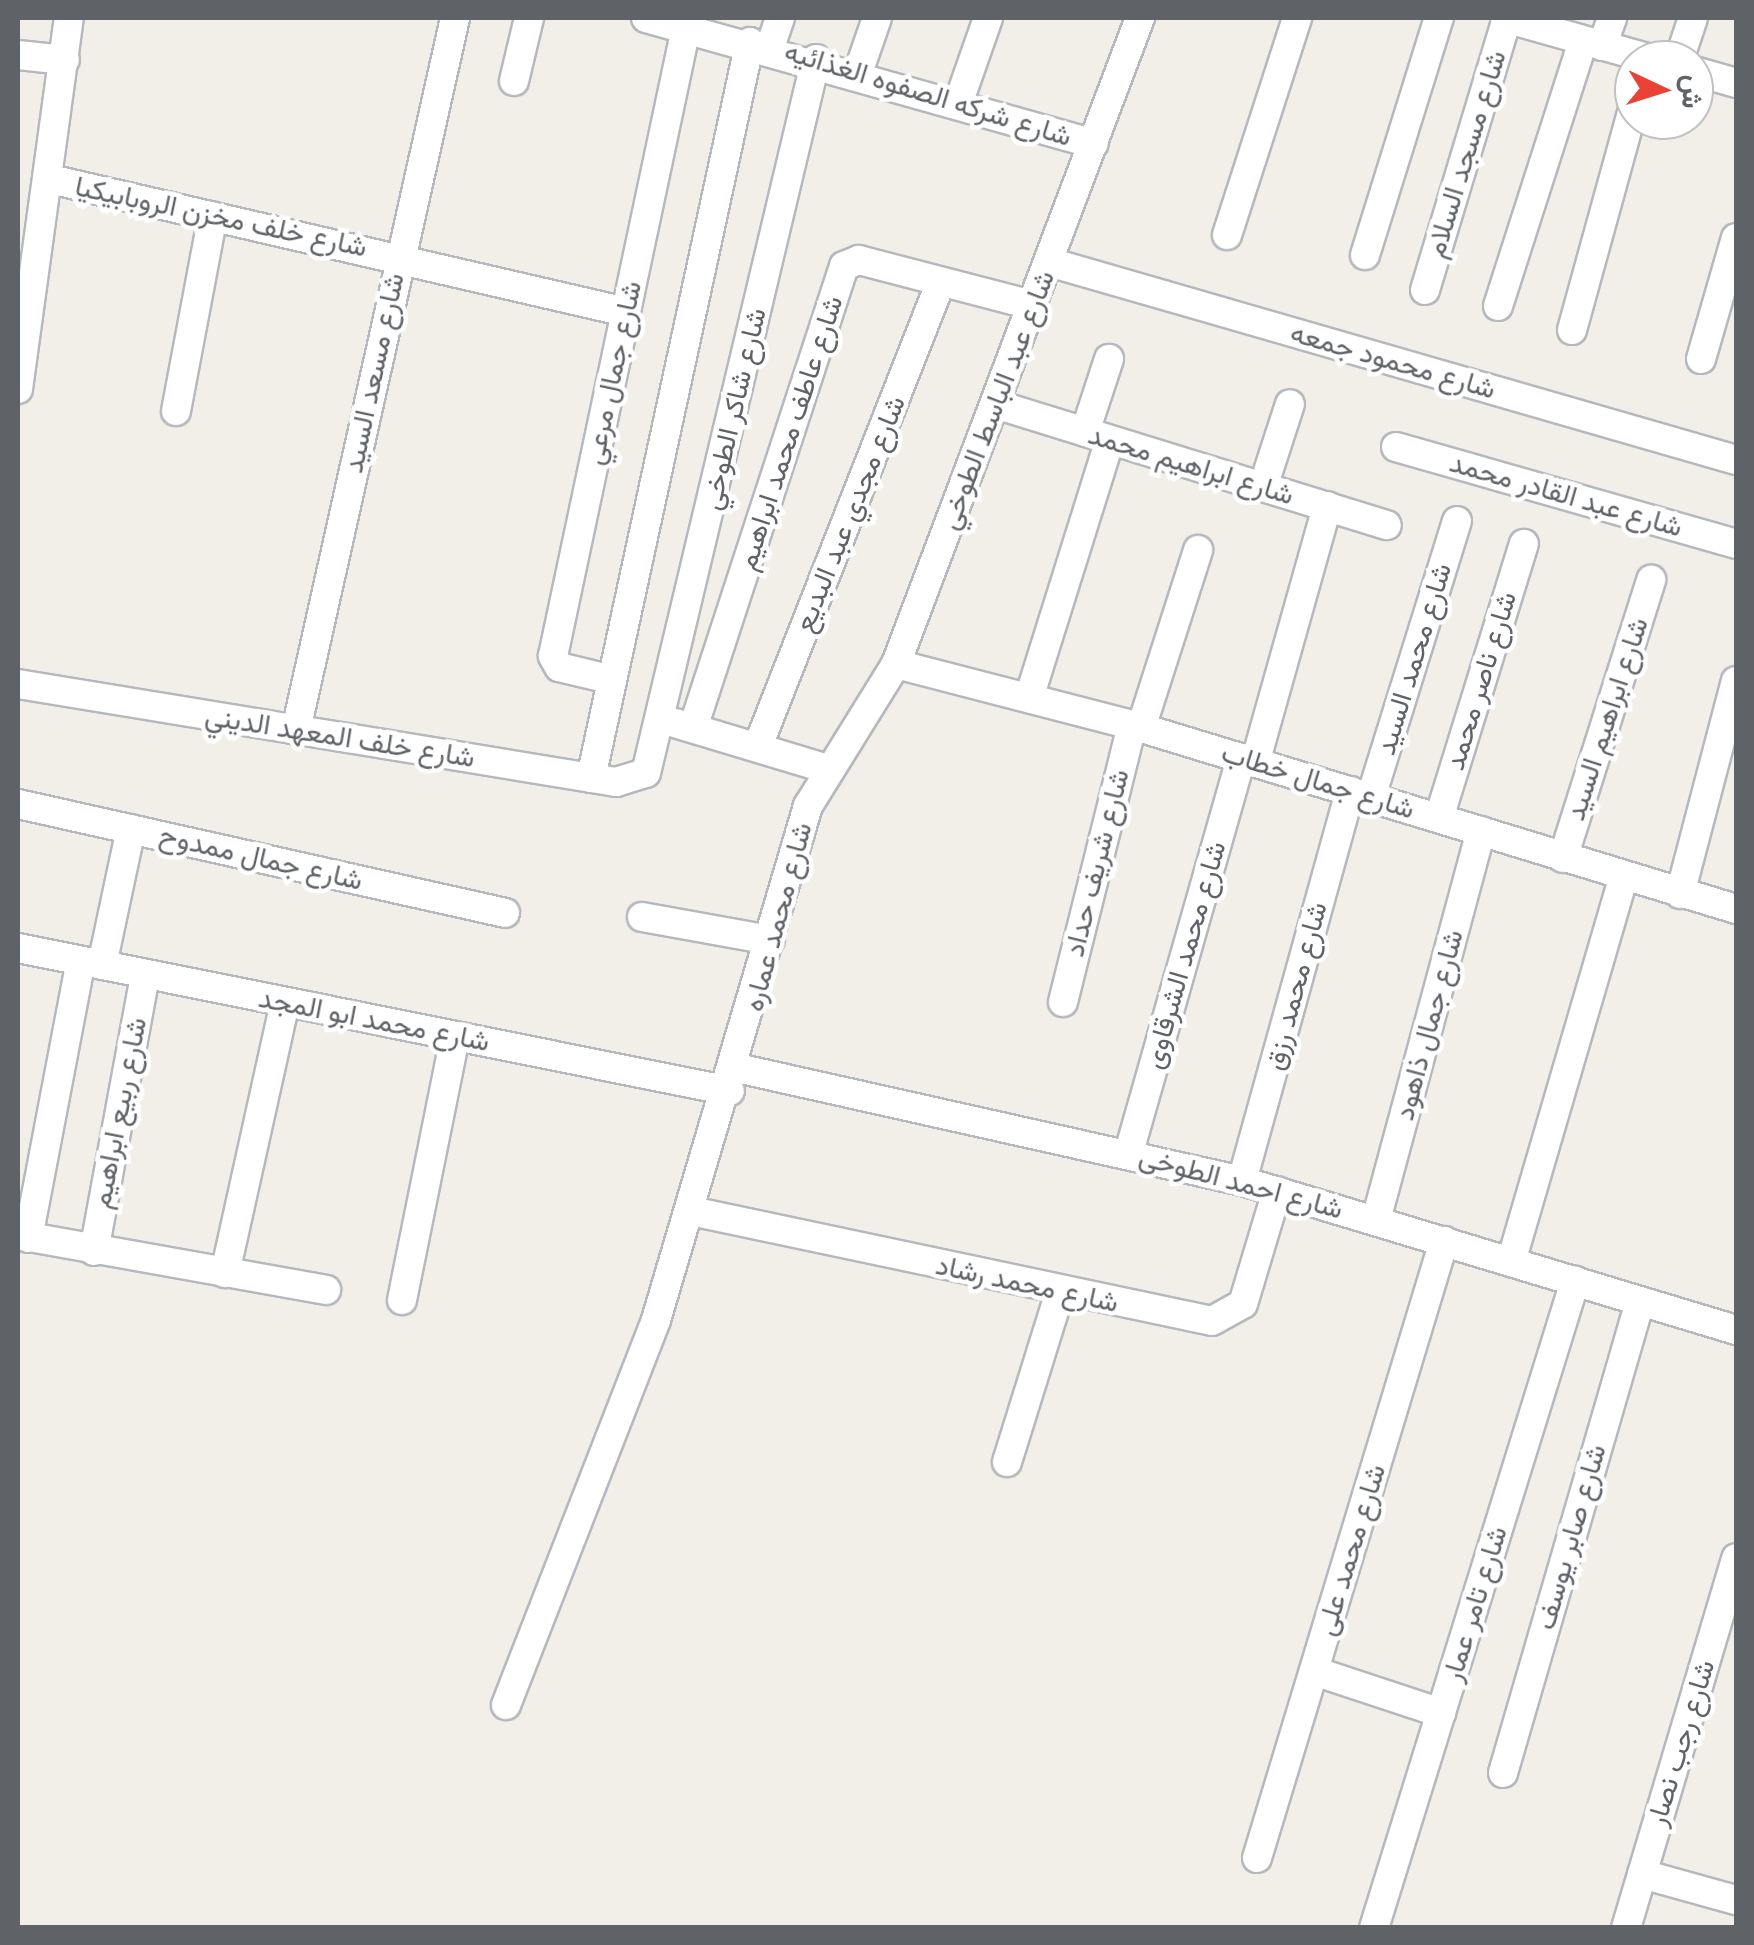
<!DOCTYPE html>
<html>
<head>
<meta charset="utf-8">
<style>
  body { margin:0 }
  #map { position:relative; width:1754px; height:1945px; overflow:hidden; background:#f1efe8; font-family:Raleway,Vazirmatn,sans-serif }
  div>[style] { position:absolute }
  .roads { filter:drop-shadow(2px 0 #b5b8bc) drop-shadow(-2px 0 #b5b8bc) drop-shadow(0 2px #b5b8bc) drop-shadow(0 -2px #b5b8bc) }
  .minor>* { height:28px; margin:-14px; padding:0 14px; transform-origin:14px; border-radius:14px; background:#fff }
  span { translate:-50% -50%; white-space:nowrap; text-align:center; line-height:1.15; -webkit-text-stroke:9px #fff; paint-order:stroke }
  .street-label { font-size:28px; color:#5f6368 }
  .frame { position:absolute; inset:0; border:20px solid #5f6368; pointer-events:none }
  .north { position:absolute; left:1614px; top:40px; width:100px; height:100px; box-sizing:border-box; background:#fff; border:2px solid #bfc1c3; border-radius:50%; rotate:94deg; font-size:28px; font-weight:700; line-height:40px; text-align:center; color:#5f6368 }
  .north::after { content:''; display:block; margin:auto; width:35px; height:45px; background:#ea4335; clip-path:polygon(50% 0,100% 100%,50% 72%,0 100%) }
</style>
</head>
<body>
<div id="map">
  <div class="roads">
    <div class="minor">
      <div style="left:646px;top:18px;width:465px;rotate:15.7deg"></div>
      <div style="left:1505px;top:18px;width:155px;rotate:15.7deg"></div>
      <div style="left:1602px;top:46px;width:30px;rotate:-70deg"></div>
      <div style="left:770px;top:47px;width:31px;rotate:-71deg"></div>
      <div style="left:18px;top:55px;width:47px;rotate:6.1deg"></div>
      <div style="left:1679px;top:60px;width:44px;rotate:-71.6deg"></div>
      <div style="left:859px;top:70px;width:55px;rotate:-70.9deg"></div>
      <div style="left:1694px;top:71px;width:44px;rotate:15.9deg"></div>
      <div style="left:514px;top:81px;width:65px;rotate:-76.6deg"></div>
      <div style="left:959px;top:101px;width:88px;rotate:-70.7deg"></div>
      <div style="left:50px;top:179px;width:591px;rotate:13deg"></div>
      <div style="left:1227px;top:235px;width:228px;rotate:-72.1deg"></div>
      <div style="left:1365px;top:255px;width:248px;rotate:-72.7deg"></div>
      <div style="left:1049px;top:262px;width:715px;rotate:16.08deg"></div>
      <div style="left:1425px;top:290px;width:284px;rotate:-73.2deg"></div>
      <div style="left:1498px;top:306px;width:278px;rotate:-72.2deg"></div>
      <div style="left:1572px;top:330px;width:233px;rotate:-74.6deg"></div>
      <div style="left:1701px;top:359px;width:126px;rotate:-73.9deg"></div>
      <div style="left:18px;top:389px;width:374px;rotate:-82.2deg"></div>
      <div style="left:995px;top:404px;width:410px;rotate:17.2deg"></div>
      <div style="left:176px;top:411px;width:198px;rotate:-79.3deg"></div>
      <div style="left:1085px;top:432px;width:77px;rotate:-71.8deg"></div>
      <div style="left:1396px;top:447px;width:354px;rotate:15.9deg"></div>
      <div style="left:1263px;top:487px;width:87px;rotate:-72deg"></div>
      <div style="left:896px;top:664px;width:244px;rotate:14.5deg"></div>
      <div style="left:1132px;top:725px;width:631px;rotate:16.94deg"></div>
      <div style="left:609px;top:679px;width:51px;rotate:-166.5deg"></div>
      <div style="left:559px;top:667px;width:13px;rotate:-119deg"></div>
      <div style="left:553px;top:656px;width:642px;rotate:-78.04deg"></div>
      <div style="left:18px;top:684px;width:606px;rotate:9.31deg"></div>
      <div style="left:616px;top:782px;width:31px;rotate:-17deg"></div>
      <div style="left:646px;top:773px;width:734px;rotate:-76.61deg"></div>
      <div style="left:1029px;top:698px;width:270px;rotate:-72.6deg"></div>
      <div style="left:675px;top:723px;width:159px;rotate:16.8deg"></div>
      <div style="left:693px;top:728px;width:486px;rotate:-71.9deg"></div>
      <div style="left:844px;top:266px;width:16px;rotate:-22deg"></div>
      <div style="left:859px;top:260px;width:179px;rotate:14.6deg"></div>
      <div style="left:1141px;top:728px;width:187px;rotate:-72.2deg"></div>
      <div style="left:296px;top:730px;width:730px;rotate:-77.41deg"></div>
      <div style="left:758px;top:746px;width:499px;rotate:-68.5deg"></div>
      <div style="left:1255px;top:763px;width:267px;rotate:-74.3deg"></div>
      <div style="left:591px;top:778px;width:753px;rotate:-77.81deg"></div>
      <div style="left:1371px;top:797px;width:289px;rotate:-72.7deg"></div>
      <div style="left:18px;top:804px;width:499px;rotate:12.6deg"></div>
      <div style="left:1439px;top:818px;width:287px;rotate:-72.8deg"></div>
      <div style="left:1563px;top:858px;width:292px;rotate:-72.4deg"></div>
      <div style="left:1680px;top:894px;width:220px;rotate:-75.3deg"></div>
      <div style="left:642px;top:917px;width:130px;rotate:10.2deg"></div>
      <div style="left:18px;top:948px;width:726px;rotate:11.36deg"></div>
      <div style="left:102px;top:965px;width:139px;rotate:-78deg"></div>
      <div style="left:1063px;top:1002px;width:285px;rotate:-76deg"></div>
      <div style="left:737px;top:1068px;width:517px;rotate:12.61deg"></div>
      <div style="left:1242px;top:1181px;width:516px;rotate:16.78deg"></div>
      <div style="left:1129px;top:1152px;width:410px;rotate:-74.1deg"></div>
      <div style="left:1242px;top:1181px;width:405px;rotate:-74.5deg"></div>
      <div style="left:691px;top:1211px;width:532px;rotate:11.92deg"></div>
      <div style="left:1212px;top:1321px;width:35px;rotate:-29deg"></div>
      <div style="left:1243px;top:1304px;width:118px;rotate:-73.3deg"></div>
      <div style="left:1376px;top:1220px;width:403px;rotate:-74.9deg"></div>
      <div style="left:18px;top:1235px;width:313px;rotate:10.1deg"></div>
      <div style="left:28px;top:1238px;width:282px;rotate:-79.2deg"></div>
      <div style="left:94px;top:1251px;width:281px;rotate:-79.5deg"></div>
      <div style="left:1511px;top:1262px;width:400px;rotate:-73.7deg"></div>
      <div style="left:225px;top:1273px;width:277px;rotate:-77.5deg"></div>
      <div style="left:402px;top:1300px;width:269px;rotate:-78.6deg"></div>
      <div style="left:1007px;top:1462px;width:178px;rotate:-72.7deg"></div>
      <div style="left:1314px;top:1671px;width:134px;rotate:18.3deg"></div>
      <div style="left:506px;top:1705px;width:413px;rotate:-68.7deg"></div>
      <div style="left:656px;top:1320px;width:536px;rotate:-73.53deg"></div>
      <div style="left:808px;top:806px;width:167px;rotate:-58.2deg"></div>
      <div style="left:896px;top:664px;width:691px;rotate:-69.31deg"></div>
      <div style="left:1503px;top:1773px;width:491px;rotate:-73.8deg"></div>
      <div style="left:1257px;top:1858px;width:645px;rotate:-73.14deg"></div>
      <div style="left:1642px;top:1874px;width:98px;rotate:15.5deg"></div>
      <div style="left:1374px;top:1928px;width:678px;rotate:-72.74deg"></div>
      <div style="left:1626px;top:1928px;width:386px;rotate:-73.4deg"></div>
    </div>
  </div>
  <div class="street-label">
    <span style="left:928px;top:94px;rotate:17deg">شارع شركه الصفوه الغذائيه</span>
    <span style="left:1466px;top:154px;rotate:-73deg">شارع مسجد السلام</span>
    <span style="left:221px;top:217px;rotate:12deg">شارع خلف مخزن الروبابيكيا</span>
    <span style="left:1393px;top:361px;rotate:16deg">شارع محمود جمعه</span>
    <span style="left:374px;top:373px;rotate:-78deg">شارع مسعد السيد</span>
    <span style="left:613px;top:373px;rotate:-78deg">شارع جمال مرعي</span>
    <span style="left:997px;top:400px;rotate:-69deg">شارع عبد الباسط الطوخي</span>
    <span style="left:734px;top:409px;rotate:-77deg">شارع شاكر الطوخي</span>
    <span style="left:790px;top:433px;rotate:-72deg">شارع عاطف محمد ابراهيم</span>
    <span style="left:1191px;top:465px;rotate:17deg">شارع ابراهيم محمد</span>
    <span style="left:1566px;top:495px;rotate:16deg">شارع عبد القادر محمد</span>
    <span style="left:850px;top:514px;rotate:-68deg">شارع مجدي عبد البديع</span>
    <span style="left:1414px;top:659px;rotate:-73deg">شارع محمد السيد</span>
    <span style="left:1481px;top:681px;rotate:-73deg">شارع ناصر محمد</span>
    <span style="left:1607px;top:719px;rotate:-72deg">شارع ابراهيم السيد</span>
    <span style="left:340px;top:737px;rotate:9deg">شارع خلف المعهد الديني</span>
    <span style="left:1318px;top:781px;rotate:17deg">شارع جمال خطاب</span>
    <span style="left:261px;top:858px;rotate:13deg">شارع جمال ممدوح</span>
    <span style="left:1097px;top:863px;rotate:-76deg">شارع شريف حداد</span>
    <span style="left:778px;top:917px;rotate:-75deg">شارع محمد عماره</span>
    <span style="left:1185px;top:955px;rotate:-74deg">شارع محمد الشرقاوى</span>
    <span style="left:1296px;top:986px;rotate:-75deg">شارع محمد رزق</span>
    <span style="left:374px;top:1020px;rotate:11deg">شارع محمد ابو المجد</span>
    <span style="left:1429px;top:1025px;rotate:-75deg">شارع جمال ذاهود</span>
    <span style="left:119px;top:1113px;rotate:-79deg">شارع ربيع ابراهيم</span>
    <span style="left:1241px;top:1183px;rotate:15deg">شارع احمد الطوخى</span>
    <span style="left:1027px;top:1284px;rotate:12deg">شارع محمد رشاد</span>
    <span style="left:1571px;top:1537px;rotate:-74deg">شارع صابر يوسف</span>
    <span style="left:1351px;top:1550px;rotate:-73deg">شارع محمد على</span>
    <span style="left:1475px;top:1604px;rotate:-73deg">شارع تامر عمار</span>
    <span style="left:1681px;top:1743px;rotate:-73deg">شارع رجب نصار</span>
  </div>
  <div class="frame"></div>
  <div class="north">ش</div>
</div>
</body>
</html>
